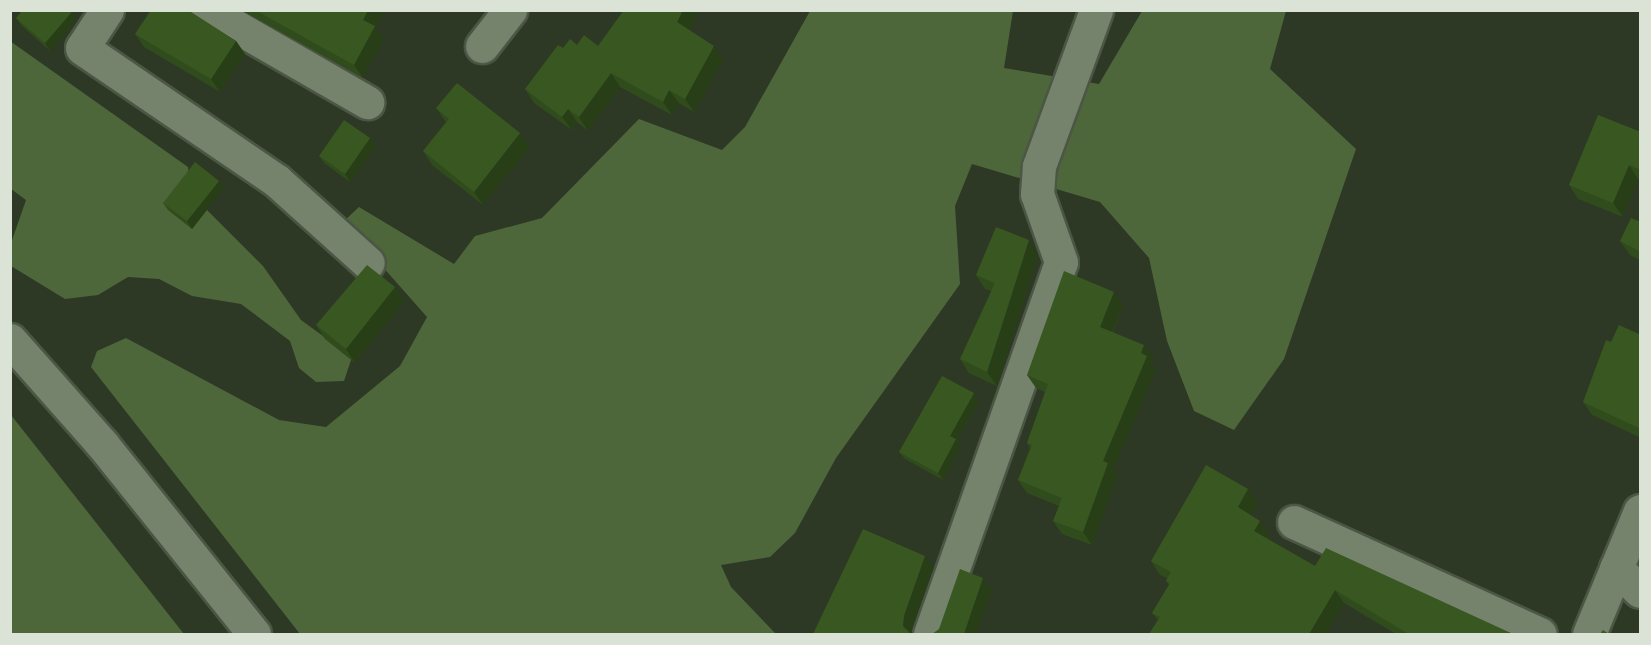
<!DOCTYPE html>
<html>
<head>
<meta charset="utf-8">
<style>
  body { margin:0 }
  #map { position:relative; width:1651px; height:645px; overflow:hidden; background:#2d3825; font-family:Ubuntu,sans-serif }
  div>[style] { position:absolute }
  .green>* { inset:0; background:#4d673b }
  .roads { filter:drop-shadow(2px 0 #4c5645) drop-shadow(-2px 0 #4c5645) drop-shadow(0 2px #4c5645) drop-shadow(0 -2px #4c5645) }
  .street>* { height:33px; margin:-16.5px; padding:0 16.5px; transform-origin:16.5px; border-radius:16.5px; background:#75836d }
  .wall>* { inset:0; background:#314c1c }
  .shaded-wall>* { inset:0; background:#283e17 }
  .building>* { inset:0; background:#395821 }
  span { translate:-50% -50%; white-space:nowrap; text-align:center; line-height:1.15; -webkit-text-stroke:6px #232e1b; paint-order:stroke }
  .frame { position:absolute; inset:0; border:12px solid #dbe2d6; pointer-events:none }
</style>
</head>
<body>
<div id="map">
  <div class="green">
    <div style="clip-path:polygon(810px 11px,1013px 11px,1004px 68px,1099px 84px,1142px 11px,1286px 11px,1270px 69px,1356px 149px,1284px 359px,1234px 430px,1194px 411px,1167px 341px,1149px 258px,1100px 202px,972px 164px,955px 206px,960px 284px,836px 458px,795px 533px,770px 557px,721px 565px,731px 587px,776px 634px,300px 634px,91px 367px,97px 351px,126px 338px,279px 420px,326px 427px,400px 366px,427px 317px,343px 222px,359px 207px,454px 264px,475px 236px,542px 218px,639px 119px,722px 150px,745px 127px)"></div>
    <div style="clip-path:polygon(10px 41px,188px 167px,191px 194px,263px 266px,301px 320px,352px 357px,344px 381px,316px 382px,299px 368px,290px 341px,241px 304px,192px 296px,159px 279px,128px 277px,98px 295px,65px 299px,11px 266px,11px 243px,26px 200px,11px 189px)"></div>
    <div style="clip-path:polygon(10px 415px,11px 415px,184px 634px,11px 634px)"></div>
  </div>
  <div class="roads">
    <div class="street">
      <div style="left:107px;top:10px;width:45px;rotate:123.3deg"></div>
      <div style="left:82px;top:48px;width:236px;rotate:34.3deg"></div>
      <div style="left:277px;top:181px;width:122px;rotate:42deg"></div>
      <div style="left:207px;top:10px;width:185px;rotate:29.9deg"></div>
      <div style="left:482px;top:46px;width:46px;rotate:-52.1deg"></div>
      <div style="left:10px;top:340px;width:139px;rotate:48.5deg"></div>
      <div style="left:102px;top:444px;width:243px;rotate:51.3deg"></div>
      <div style="left:1294px;top:522px;width:270px;rotate:24.5deg"></div>
      <div style="left:1616px;top:568px;width:33px;rotate:44deg"></div>
      <div style="left:930px;top:634px;width:394px;rotate:-70.6deg"></div>
      <div style="left:1061px;top:262px;width:72px;rotate:-109.4deg"></div>
      <div style="left:1037px;top:194px;width:28px;rotate:-86deg"></div>
      <div style="left:1039px;top:166px;width:166px;rotate:-69.9deg"></div>
      <div style="left:1589px;top:634px;width:133px;rotate:-67.5deg"></div>
    </div>
  </div>
  <div class="wall">
    <div style="clip-path:polygon(241px 10px,385px 10px,375px 27px,384px 39px,363px 78px)"></div>
    <div style="clip-path:polygon(624px 10px,696px 10px,698px 14px,689px 30px,723px 59px,694px 112px,679px 103px,672px 115px,620px 87px,588px 131px,577px 122px,572px 130px,534px 103px,525px 89px,563px 48px,577px 45px,598px 46px)"></div>
    <div style="clip-path:polygon(71px 13px,76px 21px,50px 51px,22px 26px,16px 18px)"></div>
    <div style="clip-path:polygon(191px 13px,236px 41px,245px 54px,220px 92px,144px 47px,135px 34px)"></div>
    <div style="clip-path:polygon(436px 108px,520px 133px,530px 147px,483px 205px,432px 165px,423px 151px,446px 122px)"></div>
    <div style="clip-path:polygon(1641px 132px,1641px 180px,1638px 179px,1623px 217px,1578px 199px,1569px 185px)"></div>
    <div style="clip-path:polygon(370px 138px,376px 146px,350px 182px,324px 163px,319px 156px)"></div>
    <div style="clip-path:polygon(219px 181px,224px 188px,192px 229px,168px 210px,163px 203px)"></div>
    <div style="clip-path:polygon(1641px 222px,1641px 261px,1630px 255px,1620px 241px)"></div>
    <div style="clip-path:polygon(1038px 254px,997px 386px,969px 373px,960px 359px,992px 291px,985px 289px,976px 275px)"></div>
    <div style="clip-path:polygon(395px 287px,404px 301px,355px 363px,325px 339px,316px 325px)"></div>
    <div style="clip-path:polygon(1123px 305px,1113px 332px,1153px 357px,1151px 362px,1156px 369px,1113px 470px,1117px 476px,1092px 545px,1062px 534px,1053px 521px,1059px 506px,1027px 493px,1018px 480px,1030px 448px,1027px 443px,1045px 392px,1036px 388px,1027px 375px)"></div>
    <div style="clip-path:polygon(1641px 335px,1641px 438px,1592px 415px,1583px 402px)"></div>
    <div style="clip-path:polygon(974px 393px,979px 401px,957px 440px,961px 447px,943px 480px,905px 459px,899px 452px)"></div>
    <div style="clip-path:polygon(1258px 503px,1250px 515px,1269px 534px,1267px 539px,1315px 566px,1513px 634px,1396px 634px,1344px 603px,1326px 634px,1149px 634px,1158px 620px,1152px 613px,1169px 585px,1166px 581px,1167px 578px,1160px 575px,1151px 561px)"></div>
  </div>
  <div class="shaded-wall">
    <div style="clip-path:polygon(368px 10px,385px 10px,375px 27px,384px 39px,363px 78px,354px 65px,363px 20px)"></div>
    <div style="clip-path:polygon(683px 10px,696px 10px,698px 14px,686px 35px,677px 22px)"></div>
    <div style="clip-path:polygon(71px 13px,76px 21px,50px 51px,45px 43px)"></div>
    <div style="clip-path:polygon(236px 41px,245px 54px,220px 92px,211px 79px)"></div>
    <div style="clip-path:polygon(714px 46px,723px 59px,694px 112px,685px 99px)"></div>
    <div style="clip-path:polygon(611px 73px,620px 87px,588px 131px,579px 117px)"></div>
    <div style="clip-path:polygon(669px 90px,679px 103px,672px 115px,663px 102px)"></div>
    <div style="clip-path:polygon(568px 109px,577px 122px,572px 130px,562px 117px)"></div>
    <div style="clip-path:polygon(520px 133px,530px 147px,483px 205px,474px 192px)"></div>
    <div style="clip-path:polygon(370px 138px,376px 146px,350px 182px,345px 174px)"></div>
    <div style="clip-path:polygon(1629px 165px,1638px 179px,1623px 217px,1613px 203px)"></div>
    <div style="clip-path:polygon(219px 181px,224px 188px,192px 229px,187px 221px)"></div>
    <div style="clip-path:polygon(1029px 240px,1038px 254px,997px 386px,987px 372px)"></div>
    <div style="clip-path:polygon(395px 287px,404px 301px,355px 363px,346px 349px)"></div>
    <div style="clip-path:polygon(1114px 292px,1123px 305px,1109px 340px,1100px 327px)"></div>
    <div style="clip-path:polygon(1144px 345px,1153px 357px,1151px 362px,1156px 369px,1113px 470px,1117px 476px,1092px 545px,1083px 532px,1103px 461px)"></div>
    <div style="clip-path:polygon(974px 393px,979px 401px,957px 440px,961px 447px,943px 480px,938px 473px,950px 436px)"></div>
    <div style="clip-path:polygon(1248px 489px,1258px 503px,1247px 521px,1238px 507px)"></div>
    <div style="clip-path:polygon(1260px 521px,1269px 534px,1263px 545px,1254px 531px)"></div>
    <div style="clip-path:polygon(925px 556px,934px 567px,912px 628px,912px 634px,909px 634px,903px 626px,904px 616px)"></div>
    <div style="clip-path:polygon(983px 578px,992px 590px,976px 634px,964px 634px)"></div>
    <div style="clip-path:polygon(1335px 590px,1344px 603px,1326px 634px,1309px 634px)"></div>
  </div>
  <div class="building">
    <div style="clip-path:polygon(23px 10px,68px 10px,71px 13px,45px 43px,16px 18px)"></div>
    <div style="clip-path:polygon(151px 10px,188px 10px,236px 41px,211px 79px,135px 34px)"></div>
    <div style="clip-path:polygon(255px 10px,368px 10px,363px 20px,375px 26px,354px 65px)"></div>
    <div style="clip-path:polygon(624px 10px,683px 10px,677px 22px,714px 46px,685px 99px,669px 90px,663px 102px,611px 73px,579px 117px,568px 109px,562px 117px,525px 89px,558px 45px,563px 48px,570px 39px,577px 45px,584px 35px,598px 46px)"></div>
    <div style="clip-path:polygon(457px 83px,520px 133px,474px 192px,423px 151px,449px 119px,436px 108px)"></div>
    <div style="clip-path:polygon(1598px 115px,1641px 132px,1641px 170px,1629px 165px,1613px 203px,1569px 185px)"></div>
    <div style="clip-path:polygon(344px 120px,370px 138px,345px 174px,319px 156px)"></div>
    <div style="clip-path:polygon(195px 162px,219px 181px,187px 221px,163px 203px)"></div>
    <div style="clip-path:polygon(1631px 218px,1641px 222px,1641px 252px,1620px 241px)"></div>
    <div style="clip-path:polygon(996px 227px,1029px 240px,987px 372px,960px 359px,995px 283px,976px 275px)"></div>
    <div style="clip-path:polygon(367px 265px,395px 287px,346px 349px,316px 325px)"></div>
    <div style="clip-path:polygon(1064px 271px,1114px 292px,1100px 327px,1144px 345px,1141px 353px,1147px 356px,1103px 461px,1108px 463px,1083px 532px,1053px 521px,1062px 498px,1018px 480px,1032px 445px,1027px 443px,1048px 384px,1027px 375px)"></div>
    <div style="clip-path:polygon(1619px 325px,1641px 335px,1641px 429px,1583px 402px,1606px 340px,1611px 342px)"></div>
    <div style="clip-path:polygon(942px 376px,974px 393px,950px 436px,956px 439px,938px 473px,899px 452px)"></div>
    <div style="clip-path:polygon(1206px 465px,1248px 489px,1238px 507px,1260px 521px,1254px 531px,1315px 566px,1326px 548px,1513px 634px,1409px 634px,1335px 590px,1309px 634px,1149px 634px,1160px 617px,1152px 613px,1170px 583px,1166px 581px,1171px 572px,1151px 561px)"></div>
    <div style="clip-path:polygon(863px 529px,925px 556px,904px 616px,903px 626px,911px 634px,813px 634px)"></div>
    <div style="clip-path:polygon(960px 569px,983px 578px,964px 634px,932px 634px,939px 629px)"></div>
    <div style="clip-path:polygon(1603px 630px,1609px 634px,1600px 634px)"></div>
  </div>
  <div class="frame"></div>
</div>
</body>
</html>
